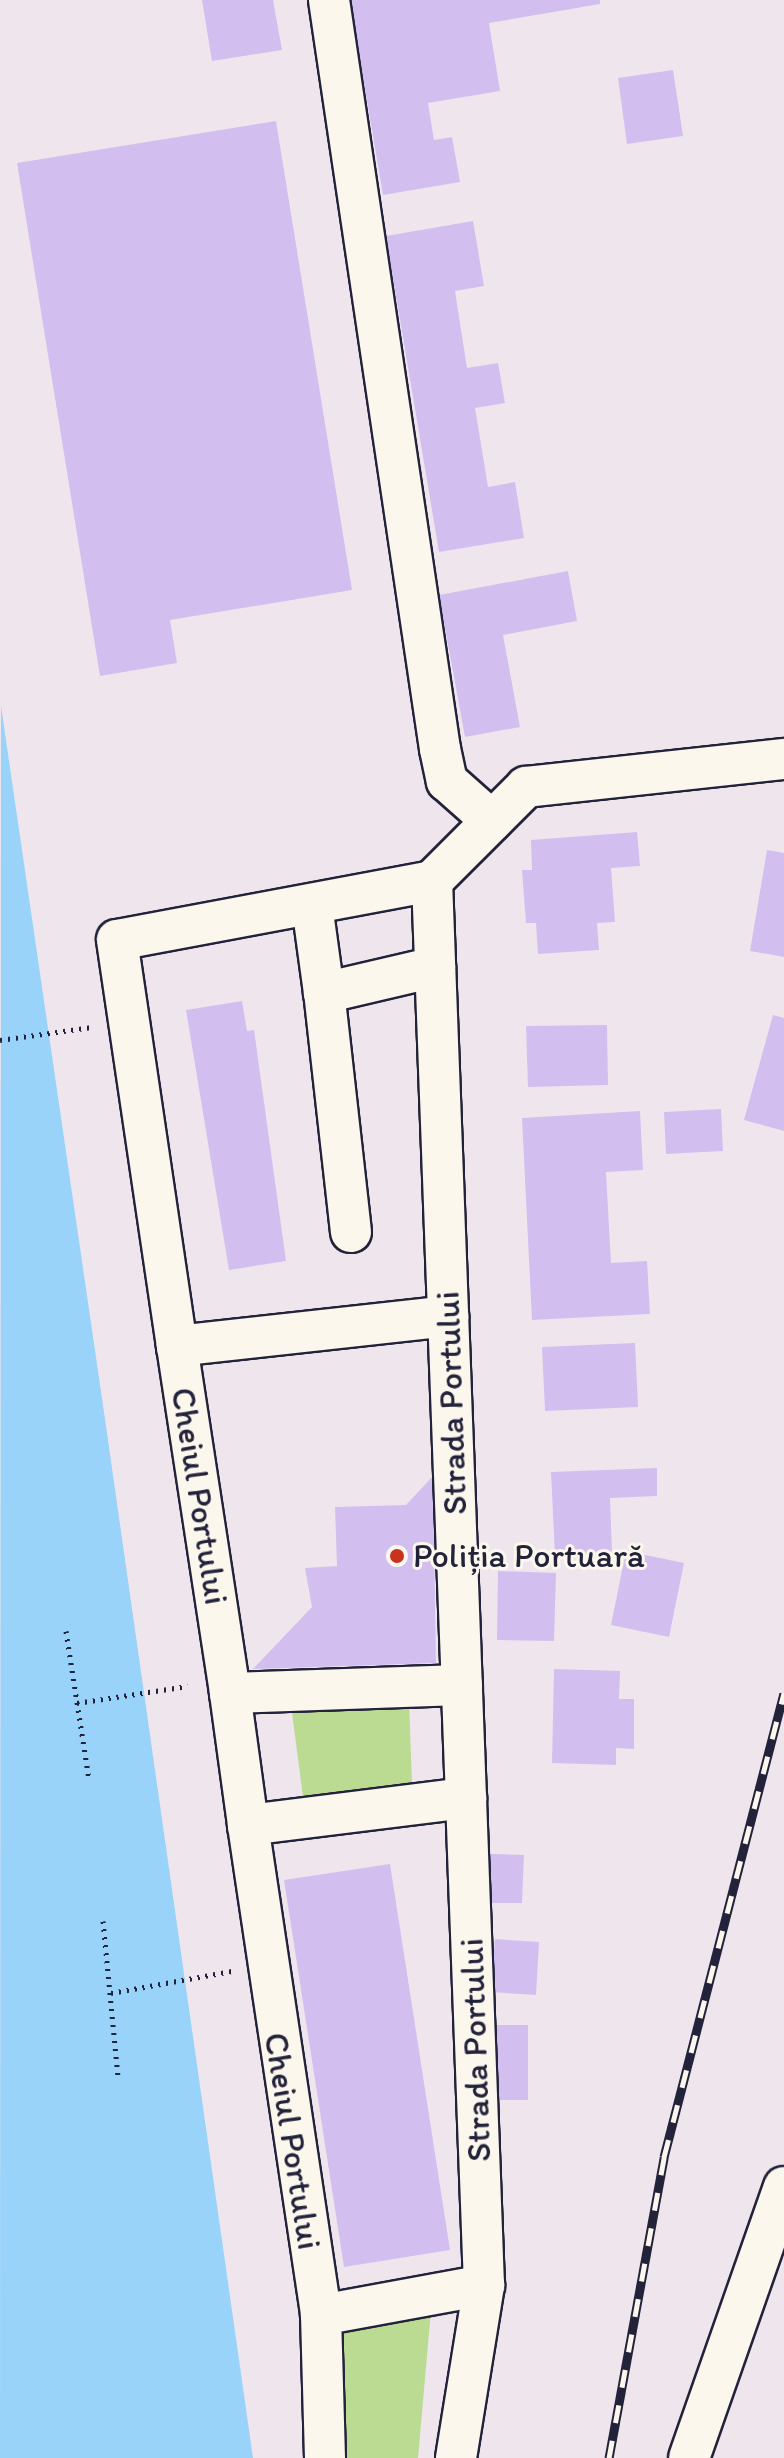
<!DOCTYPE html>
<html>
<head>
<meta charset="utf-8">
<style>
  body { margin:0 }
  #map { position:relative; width:784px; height:2458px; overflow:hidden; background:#efe6ed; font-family:Itim,sans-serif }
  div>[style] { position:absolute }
  .green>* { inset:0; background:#bbda92 }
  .water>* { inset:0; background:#99d3f9 }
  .building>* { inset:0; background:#d2bff0 }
  .path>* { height:5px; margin-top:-2.5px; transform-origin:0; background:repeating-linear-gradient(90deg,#22223b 0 2px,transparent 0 8px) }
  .roads { filter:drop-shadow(2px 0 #22223b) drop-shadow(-2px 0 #22223b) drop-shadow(0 2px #22223b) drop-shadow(0 -2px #22223b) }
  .minor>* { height:40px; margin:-20px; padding:0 20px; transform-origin:20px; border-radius:20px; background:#fbf7ec }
  .rail>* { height:9px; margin-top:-4.5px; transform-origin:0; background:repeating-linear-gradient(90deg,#fbf7ec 0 18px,#22223b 0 36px); box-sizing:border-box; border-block:2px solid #22223b }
  .dots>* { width:22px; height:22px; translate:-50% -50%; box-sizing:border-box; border:4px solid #fbf7ec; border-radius:50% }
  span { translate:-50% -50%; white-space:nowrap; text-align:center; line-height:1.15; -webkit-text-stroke:6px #fbf7ec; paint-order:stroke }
  .street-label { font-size:34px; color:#22223b }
  .poi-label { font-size:34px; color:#22223b }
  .left { translate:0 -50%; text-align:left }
</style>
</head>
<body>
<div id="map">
  <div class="green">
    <div style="clip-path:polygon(409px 1700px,412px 1785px,303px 1797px,291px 1705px)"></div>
    <div style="clip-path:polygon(431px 2310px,418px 2458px,313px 2458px,313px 2331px)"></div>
  </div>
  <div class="water">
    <div style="clip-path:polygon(1px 706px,105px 1419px,253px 2458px,0 2458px)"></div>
  </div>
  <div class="building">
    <div style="clip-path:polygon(202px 0,273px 0,282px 50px,212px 61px)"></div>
    <div style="clip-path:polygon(350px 0,600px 0,600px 4px,489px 23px,500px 91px,428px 103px,434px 140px,452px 137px,460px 182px,383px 195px)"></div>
    <div style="clip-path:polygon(673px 70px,683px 136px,627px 144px,618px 78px)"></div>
    <div style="clip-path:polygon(276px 121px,352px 590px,170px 620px,177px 663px,100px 676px,17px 163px)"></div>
    <div style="clip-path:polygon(473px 221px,484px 286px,455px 291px,467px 368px,498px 363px,505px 403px,475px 408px,488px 487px,515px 482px,524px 538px,439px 552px,386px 236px)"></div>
    <div style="clip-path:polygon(568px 571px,577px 621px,503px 635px,520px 727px,465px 737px,439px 595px)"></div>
    <div style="clip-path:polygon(637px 832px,640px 866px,611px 868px,615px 922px,597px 923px,599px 950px,538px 954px,536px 923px,526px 923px,522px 870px,532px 870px,531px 840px)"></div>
    <div style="clip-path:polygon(767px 850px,784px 853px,784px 957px,750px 951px)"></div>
    <div style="clip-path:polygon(242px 1001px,247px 1031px,254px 1030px,286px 1261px,229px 1270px,186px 1010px)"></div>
    <div style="clip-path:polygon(773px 1015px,784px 1018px,784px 1131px,744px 1120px)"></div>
    <div style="clip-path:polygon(607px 1025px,608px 1085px,528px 1087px,526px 1026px)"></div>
    <div style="clip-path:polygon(721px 1109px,723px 1151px,666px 1154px,664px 1112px)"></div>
    <div style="clip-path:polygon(640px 1111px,643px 1170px,606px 1172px,611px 1263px,647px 1261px,650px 1314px,532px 1320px,522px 1118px)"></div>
    <div style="clip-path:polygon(635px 1343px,638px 1407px,545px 1411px,542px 1347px)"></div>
    <div style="clip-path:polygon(657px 1468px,657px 1496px,610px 1498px,612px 1553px,555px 1556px,551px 1472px)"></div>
    <div style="clip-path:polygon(433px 1476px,436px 1663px,253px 1669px,312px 1607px,305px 1568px,337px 1566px,335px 1507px,406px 1505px)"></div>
    <div style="clip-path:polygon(626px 1551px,684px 1563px,669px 1637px,611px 1625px)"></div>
    <div style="clip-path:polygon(498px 1571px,556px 1573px,554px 1641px,497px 1640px)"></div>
    <div style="clip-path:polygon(554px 1669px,620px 1671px,619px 1699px,634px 1699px,634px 1749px,616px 1748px,616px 1765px,552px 1763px)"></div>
    <div style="clip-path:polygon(490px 1854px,524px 1855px,522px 1903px,489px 1903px)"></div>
    <div style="clip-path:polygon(390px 1864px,450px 2250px,344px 2267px,284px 1880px)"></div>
    <div style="clip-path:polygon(495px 1939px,539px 1942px,536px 1995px,491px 1992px)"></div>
    <div style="clip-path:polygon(491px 2025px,528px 2025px,528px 2100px,490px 2100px)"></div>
  </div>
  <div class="path">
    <div style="left:0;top:1040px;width:93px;rotate:-8deg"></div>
    <div style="left:66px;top:1631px;width:150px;rotate:81.2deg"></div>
    <div style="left:77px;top:1703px;width:112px;rotate:-8.7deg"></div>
    <div style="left:103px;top:1921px;width:156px;rotate:84.5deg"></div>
    <div style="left:111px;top:1993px;width:123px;rotate:-10.3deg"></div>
  </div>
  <div class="roads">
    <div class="minor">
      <div style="left:329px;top:0;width:757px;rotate:81.57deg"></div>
      <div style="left:440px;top:749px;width:33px;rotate:78deg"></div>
      <div style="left:447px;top:781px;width:60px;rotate:41.6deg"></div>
      <div style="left:432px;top:881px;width:320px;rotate:169.4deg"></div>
      <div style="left:117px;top:940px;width:410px;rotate:81.6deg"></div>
      <div style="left:177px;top:1346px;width:273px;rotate:-6.3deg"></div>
      <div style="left:312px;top:905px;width:89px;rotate:82.2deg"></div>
      <div style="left:351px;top:1232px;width:241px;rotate:-96.4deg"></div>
      <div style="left:324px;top:993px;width:114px;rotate:-13.2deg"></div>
      <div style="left:177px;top:1346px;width:351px;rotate:81.3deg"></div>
      <div style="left:462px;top:1685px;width:232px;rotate:178deg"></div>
      <div style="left:230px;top:1693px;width:133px;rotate:82.2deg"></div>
      <div style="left:248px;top:1825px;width:220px;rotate:-7.1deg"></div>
      <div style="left:248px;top:1825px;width:495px;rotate:81.5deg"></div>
      <div style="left:321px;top:2315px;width:143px;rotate:88.4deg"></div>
      <div style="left:321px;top:2315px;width:166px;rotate:-10.4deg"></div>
      <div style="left:456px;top:2458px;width:175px;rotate:-80.8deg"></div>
      <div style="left:484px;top:2285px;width:1405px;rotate:-92.12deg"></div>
      <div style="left:432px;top:881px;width:133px;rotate:-45deg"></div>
      <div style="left:526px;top:787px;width:260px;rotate:-6.2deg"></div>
      <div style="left:689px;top:2458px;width:287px;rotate:-70.7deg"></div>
    </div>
  </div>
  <div class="rail">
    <div style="left:609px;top:2458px;width:306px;rotate:-79.6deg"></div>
    <div style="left:664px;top:2157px;width:479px;rotate:-75.5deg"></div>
  </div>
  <div class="dots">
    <div style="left:397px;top:1556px;background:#c8321e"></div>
  </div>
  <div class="street-label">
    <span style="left:451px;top:1403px;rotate:-92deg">Strada Portului</span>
    <span style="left:200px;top:1496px;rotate:81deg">Cheiul Portului</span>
    <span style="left:475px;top:2050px;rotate:-92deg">Strada Portului</span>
    <span style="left:293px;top:2141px;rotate:81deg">Cheiul Portului</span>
  </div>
  <div class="poi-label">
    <span class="left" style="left:413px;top:1556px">Poliția Portuară</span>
  </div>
</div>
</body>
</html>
